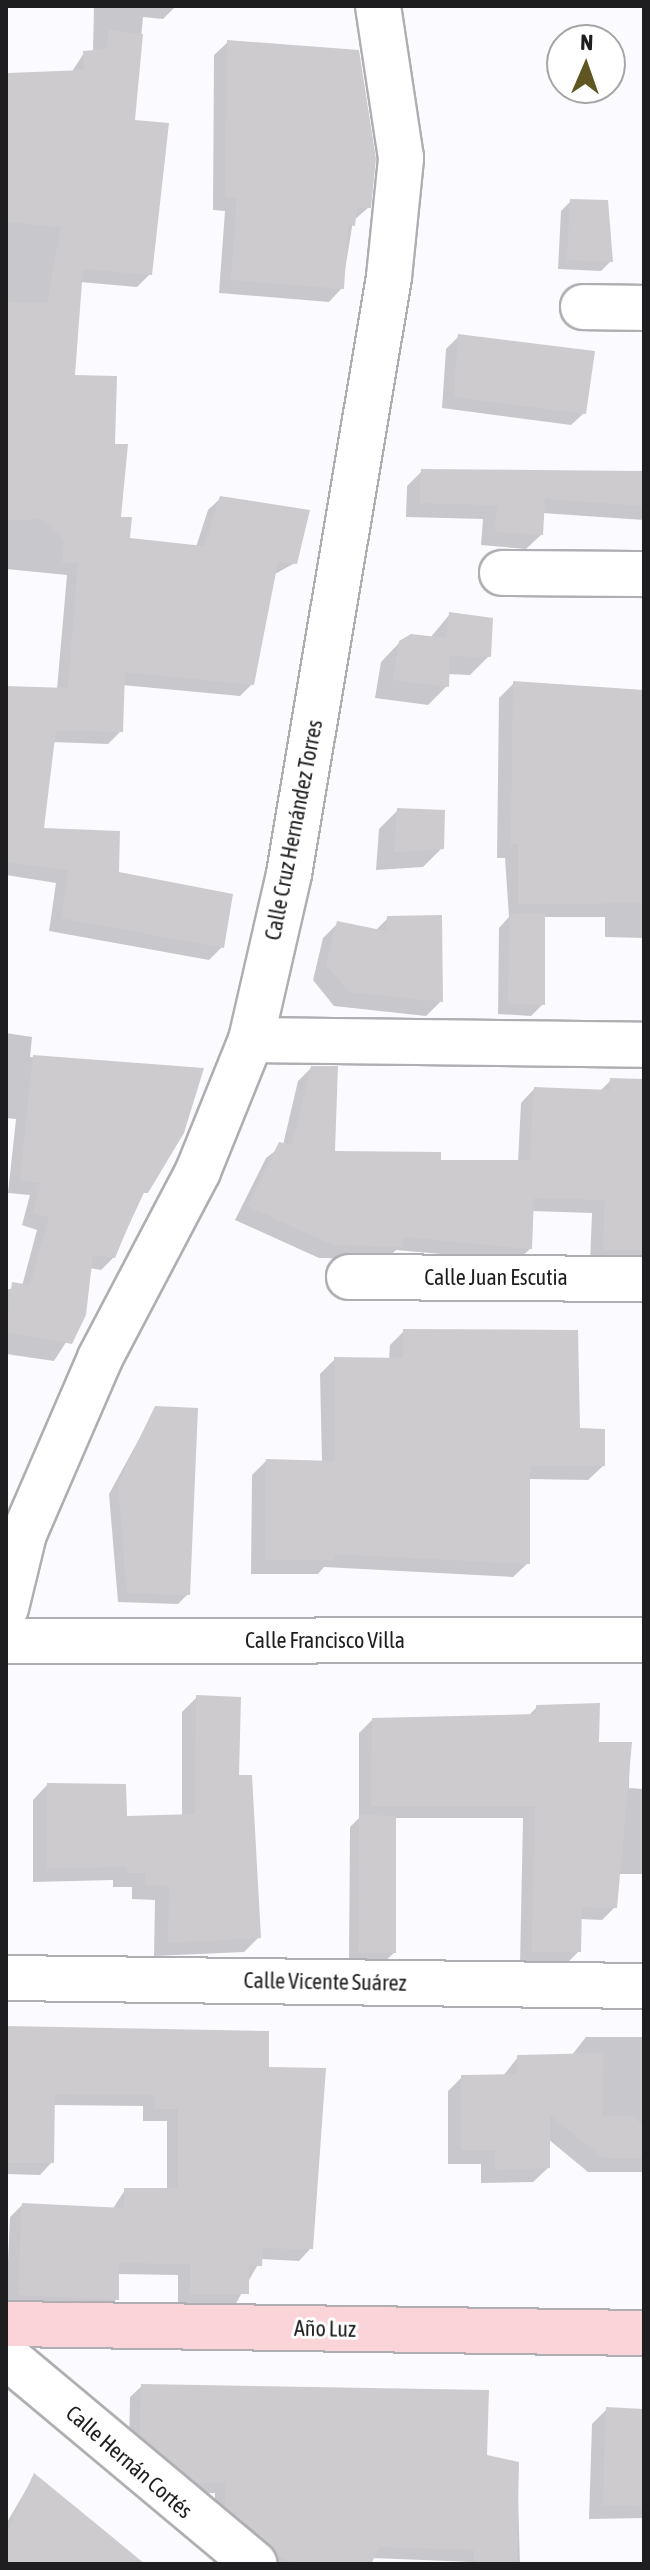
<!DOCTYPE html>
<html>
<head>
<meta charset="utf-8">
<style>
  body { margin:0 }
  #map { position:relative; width:650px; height:2570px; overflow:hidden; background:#fbfbff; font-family:"Asap Condensed",sans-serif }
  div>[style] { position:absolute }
  .shadow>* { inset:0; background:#0003 }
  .building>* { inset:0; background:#cecbcf }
  .roads { filter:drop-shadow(2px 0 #afaeb3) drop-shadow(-2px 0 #afaeb3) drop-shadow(0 2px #afaeb3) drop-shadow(0 -2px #afaeb3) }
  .minor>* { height:44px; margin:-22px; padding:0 22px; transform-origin:22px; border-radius:22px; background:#fff }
  .major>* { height:44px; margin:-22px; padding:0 22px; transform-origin:22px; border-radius:22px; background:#fbd4d9 }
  span { translate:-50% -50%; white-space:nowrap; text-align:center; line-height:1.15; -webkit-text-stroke:6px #fff; paint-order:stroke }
  .street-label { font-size:22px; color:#1e1e20 }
  .frame { position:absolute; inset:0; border:8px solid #1e1e20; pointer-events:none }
  .north { position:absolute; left:546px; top:24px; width:80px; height:80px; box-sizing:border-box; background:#fff; border:2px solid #a5a5a6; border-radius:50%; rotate:2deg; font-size:22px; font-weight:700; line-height:32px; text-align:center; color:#1e1e20 }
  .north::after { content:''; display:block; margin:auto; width:28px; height:36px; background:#5f5622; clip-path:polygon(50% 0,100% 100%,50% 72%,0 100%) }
</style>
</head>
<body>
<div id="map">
  <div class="shadow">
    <div style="clip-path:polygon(94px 6px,176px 6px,163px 19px,143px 17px,133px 122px,150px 274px,137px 287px,80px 282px,73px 377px,113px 446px,119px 518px,128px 540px,196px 547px,208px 510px,221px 498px,295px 563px,273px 575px,252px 684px,240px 696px,122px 685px,121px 731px,108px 744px,52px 742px,42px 830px,222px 947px,209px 960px,49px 931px,56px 883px,6px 875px,6px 688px,57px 689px,67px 575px,6px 569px,6px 75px,71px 73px,84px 53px,93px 52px)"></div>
    <div style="clip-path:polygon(228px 42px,369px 207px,353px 221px,342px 288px,329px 302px,219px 293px,225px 211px,213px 210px,214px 55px)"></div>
    <div style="clip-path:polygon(571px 201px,611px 261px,601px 271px,558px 269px,561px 211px)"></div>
    <div style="clip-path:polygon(459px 336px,584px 413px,571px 425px,442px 408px,446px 349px)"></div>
    <div style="clip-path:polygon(422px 471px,644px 476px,644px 520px,542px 513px,541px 535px,526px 549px,481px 545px,483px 519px,406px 517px,407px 486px)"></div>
    <div style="clip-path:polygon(450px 614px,489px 656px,470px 675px,448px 674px,447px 686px,428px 705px,375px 698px,381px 662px,400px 642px,430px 638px)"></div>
    <div style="clip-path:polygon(514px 683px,644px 692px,644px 938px,605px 937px,605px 917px,543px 917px,543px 1004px,531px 1016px,498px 1014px,499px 928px,509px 917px,505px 858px,497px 858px,499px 698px)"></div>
    <div style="clip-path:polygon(398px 810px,442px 848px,423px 867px,376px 870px,379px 829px)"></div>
    <div style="clip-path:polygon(388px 918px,441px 1001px,426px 1016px,334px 1006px,313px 980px,323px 938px,338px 923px,375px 931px)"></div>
    <div style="clip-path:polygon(6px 1033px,32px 1037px,30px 1057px,201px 1070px,114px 1257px,101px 1270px,89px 1268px,84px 1314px,54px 1361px,6px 1354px,6px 1290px,22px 1286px,37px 1230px,22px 1225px,30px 1195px,8px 1193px,16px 1119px,6px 1118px)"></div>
    <div style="clip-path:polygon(311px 1068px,332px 1153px,439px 1162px,518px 1162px,521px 1103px,534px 1089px,599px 1092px,611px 1080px,644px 1082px,644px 1262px,590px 1262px,592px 1213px,532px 1211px,531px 1248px,517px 1261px,396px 1250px,387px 1259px,319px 1258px,235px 1220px,266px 1158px,283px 1145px,298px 1081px)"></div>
    <div style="clip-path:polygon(404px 1331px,603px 1466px,588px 1480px,528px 1479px,528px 1563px,513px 1577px,324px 1567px,318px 1574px,251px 1574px,252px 1475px,266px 1461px,322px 1462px,320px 1374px,335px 1359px,389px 1360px,390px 1345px)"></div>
    <div style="clip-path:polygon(156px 1408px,188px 1594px,178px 1604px,118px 1602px,109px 1494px)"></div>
    <div style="clip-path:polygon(197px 1697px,236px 1777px,259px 1937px,244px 1952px,154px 1956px,155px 1900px,132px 1899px,132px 1887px,113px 1887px,113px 1880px,33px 1882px,33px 1800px,47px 1785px,125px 1818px,182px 1817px,182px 1712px)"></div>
    <div style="clip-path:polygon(537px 1707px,597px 1744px,630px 1744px,629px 1788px,644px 1789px,644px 1874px,617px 1874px,615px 1907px,602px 1920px,580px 1919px,579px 1951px,566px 1964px,520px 1964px,523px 1818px,394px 1818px,394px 1953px,384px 1962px,349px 1962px,350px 1827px,359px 1818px,359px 1733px,372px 1720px,528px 1716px)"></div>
    <div style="clip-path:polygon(6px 2028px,267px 2069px,311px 2248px,299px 2261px,261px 2259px,235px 2305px,178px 2305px,178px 2275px,117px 2274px,117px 2299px,104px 2311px,6px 2306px,10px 2217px,22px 2205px,112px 2210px,125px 2190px,167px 2190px,167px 2121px,143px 2121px,143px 2106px,53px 2105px,52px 2162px,40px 2175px,6px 2174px)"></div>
    <div style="clip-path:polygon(586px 2037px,644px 2037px,644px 2172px,588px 2172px,548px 2139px,548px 2168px,533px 2182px,481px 2183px,481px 2164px,448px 2164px,448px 2091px,462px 2077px,503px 2076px,518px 2057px,571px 2056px)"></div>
    <div style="clip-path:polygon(142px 2386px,517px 2463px,520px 2564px,372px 2558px,369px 2564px,262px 2564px,214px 2519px,215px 2493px,184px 2494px,129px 2448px,130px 2397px)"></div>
    <div style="clip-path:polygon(607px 2409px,644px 2411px,644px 2518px,589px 2519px,592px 2424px)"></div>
    <div style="clip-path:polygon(34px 2476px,142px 2564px,6px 2564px,6px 2524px)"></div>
  </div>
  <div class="building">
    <div style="clip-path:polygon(109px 30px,143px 34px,135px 120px,169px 123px,152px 275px,83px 269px,75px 375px,117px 376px,115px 444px,128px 444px,121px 517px,132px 517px,130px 538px,204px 546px,220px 496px,310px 510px,297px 564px,278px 562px,254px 685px,125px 672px,123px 732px,56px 730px,44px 828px,120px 831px,119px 872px,233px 894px,224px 948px,61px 918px,68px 870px,6px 862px,6px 686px,68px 688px,78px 563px,62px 562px,64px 540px,42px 519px,6px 520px,6px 302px,47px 303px,61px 227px,6px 222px,8px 73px,84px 70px,83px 51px,107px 49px)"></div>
    <div style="clip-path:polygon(227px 40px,359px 50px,376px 159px,371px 208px,357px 208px,355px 226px,348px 225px,344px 289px,231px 280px,237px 198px,225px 197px)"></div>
    <div style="clip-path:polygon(570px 199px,608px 200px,613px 262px,567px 260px)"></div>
    <div style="clip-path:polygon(458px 334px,595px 351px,586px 414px,454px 397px)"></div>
    <div style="clip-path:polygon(421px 469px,644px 471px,644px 506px,545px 499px,543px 535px,495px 532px,497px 505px,420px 503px)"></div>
    <div style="clip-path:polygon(449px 612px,493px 618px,491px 657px,450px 656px,449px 687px,393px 680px,399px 641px,411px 634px,446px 638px)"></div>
    <div style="clip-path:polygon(513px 681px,644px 690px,644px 903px,518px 904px,518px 844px,511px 844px)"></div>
    <div style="clip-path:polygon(397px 808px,445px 810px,444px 849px,394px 852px)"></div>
    <div style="clip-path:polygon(545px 913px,545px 1005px,508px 1004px,510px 914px)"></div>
    <div style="clip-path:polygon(442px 915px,443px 1002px,349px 992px,326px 965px,337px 921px,386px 931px,387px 916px)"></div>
    <div style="clip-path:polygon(33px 1055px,204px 1068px,184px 1133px,148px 1193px,142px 1193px,115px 1258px,93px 1255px,86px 1315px,72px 1344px,6px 1332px,12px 1282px,30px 1285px,49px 1217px,33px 1213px,41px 1183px,20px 1180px)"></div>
    <div style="clip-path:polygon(311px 1066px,338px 1066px,335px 1151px,441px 1152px,441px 1160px,530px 1160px,534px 1087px,610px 1090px,610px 1078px,644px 1079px,644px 1250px,603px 1250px,605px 1200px,534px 1198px,532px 1249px,403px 1237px,403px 1247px,333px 1245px,247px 1206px,279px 1142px,292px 1145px)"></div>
    <div style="clip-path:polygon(403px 1329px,578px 1330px,580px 1428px,605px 1429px,605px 1466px,530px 1466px,530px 1564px,335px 1554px,334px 1560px,265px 1560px,266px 1459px,335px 1461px,334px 1357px,403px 1358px)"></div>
    <div style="clip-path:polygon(155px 1406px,198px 1408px,190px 1595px,127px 1593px,118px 1483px)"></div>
    <div style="clip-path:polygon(196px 1695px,241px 1697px,239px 1775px,252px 1775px,261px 1938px,168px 1943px,169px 1886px,145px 1885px,146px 1873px,127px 1873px,127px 1867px,47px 1868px,47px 1783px,126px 1784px,127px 1816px,195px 1814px)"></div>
    <div style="clip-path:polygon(600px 1703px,599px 1742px,632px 1742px,617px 1908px,582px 1907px,581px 1952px,532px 1952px,535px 1806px,371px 1806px,372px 1718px,536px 1714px,536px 1705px)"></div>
    <div style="clip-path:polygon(359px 1815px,396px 1816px,396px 1953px,358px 1953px)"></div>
    <div style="clip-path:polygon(6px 2026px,269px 2031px,269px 2067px,326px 2068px,313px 2249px,263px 2248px,262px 2266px,249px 2266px,249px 2294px,190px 2294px,190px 2264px,119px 2263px,119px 2300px,18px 2295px,22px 2203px,124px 2208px,124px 2188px,178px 2188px,178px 2109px,154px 2109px,155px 2095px,55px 2094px,54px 2163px,6px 2163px)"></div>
    <div style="clip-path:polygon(603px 2053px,602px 2117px,629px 2115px,644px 2125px,644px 2158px,603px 2158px,550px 2115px,550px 2168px,495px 2170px,495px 2150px,461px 2150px,461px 2075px,517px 2074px,517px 2055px)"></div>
    <div style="clip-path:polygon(141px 2384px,489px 2390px,487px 2455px,519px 2462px,517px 2564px,474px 2563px,474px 2550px,380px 2547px,371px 2564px,296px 2564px,279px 2557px,225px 2507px,226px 2482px,197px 2483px,140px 2436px)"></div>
    <div style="clip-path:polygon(606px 2407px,644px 2409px,644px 2506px,603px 2505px)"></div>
    <div style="clip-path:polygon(34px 2473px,94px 2522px,145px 2564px,6px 2564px,6px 2534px)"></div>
  </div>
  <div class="roads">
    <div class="minor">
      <div style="left:583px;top:307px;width:61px;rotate:0.9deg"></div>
      <div style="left:502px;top:573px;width:142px;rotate:0.4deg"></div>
      <div style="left:251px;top:1040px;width:393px;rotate:0.7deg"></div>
      <div style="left:349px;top:1277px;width:295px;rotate:0.4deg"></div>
      <div style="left:6px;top:1608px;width:76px;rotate:-76.3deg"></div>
      <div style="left:24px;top:1534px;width:192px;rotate:-66.6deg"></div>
      <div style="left:100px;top:1358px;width:211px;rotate:-62.3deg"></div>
      <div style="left:198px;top:1171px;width:141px;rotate:-68deg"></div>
      <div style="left:251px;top:1040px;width:170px;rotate:-77.1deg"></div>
      <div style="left:289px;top:874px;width:605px;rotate:-80.49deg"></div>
      <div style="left:389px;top:277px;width:120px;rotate:-84.2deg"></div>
      <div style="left:401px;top:158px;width:154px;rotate:-98.6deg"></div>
      <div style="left:6px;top:1641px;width:638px;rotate:-0.09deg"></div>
      <div style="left:6px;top:1978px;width:638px;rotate:0.72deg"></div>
      <div style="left:6px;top:2356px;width:324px;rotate:39.9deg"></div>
    </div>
    <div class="major">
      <div style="left:6px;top:2324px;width:638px;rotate:0.81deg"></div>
    </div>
  </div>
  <div class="street-label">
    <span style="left:294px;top:830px;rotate:-79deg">Calle Cruz Hernández Torres</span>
    <span style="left:496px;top:1278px">Calle Juan Escutia</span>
    <span style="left:325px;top:1641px">Calle Francisco Villa</span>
    <span style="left:325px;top:1982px;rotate:1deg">Calle Vicente Suárez</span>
    <span style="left:325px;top:2329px;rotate:1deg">Año Luz</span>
    <span style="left:129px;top:2462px;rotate:41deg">Calle Hernán Cortés</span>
  </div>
  <div class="frame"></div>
  <div class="north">N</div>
</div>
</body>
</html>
